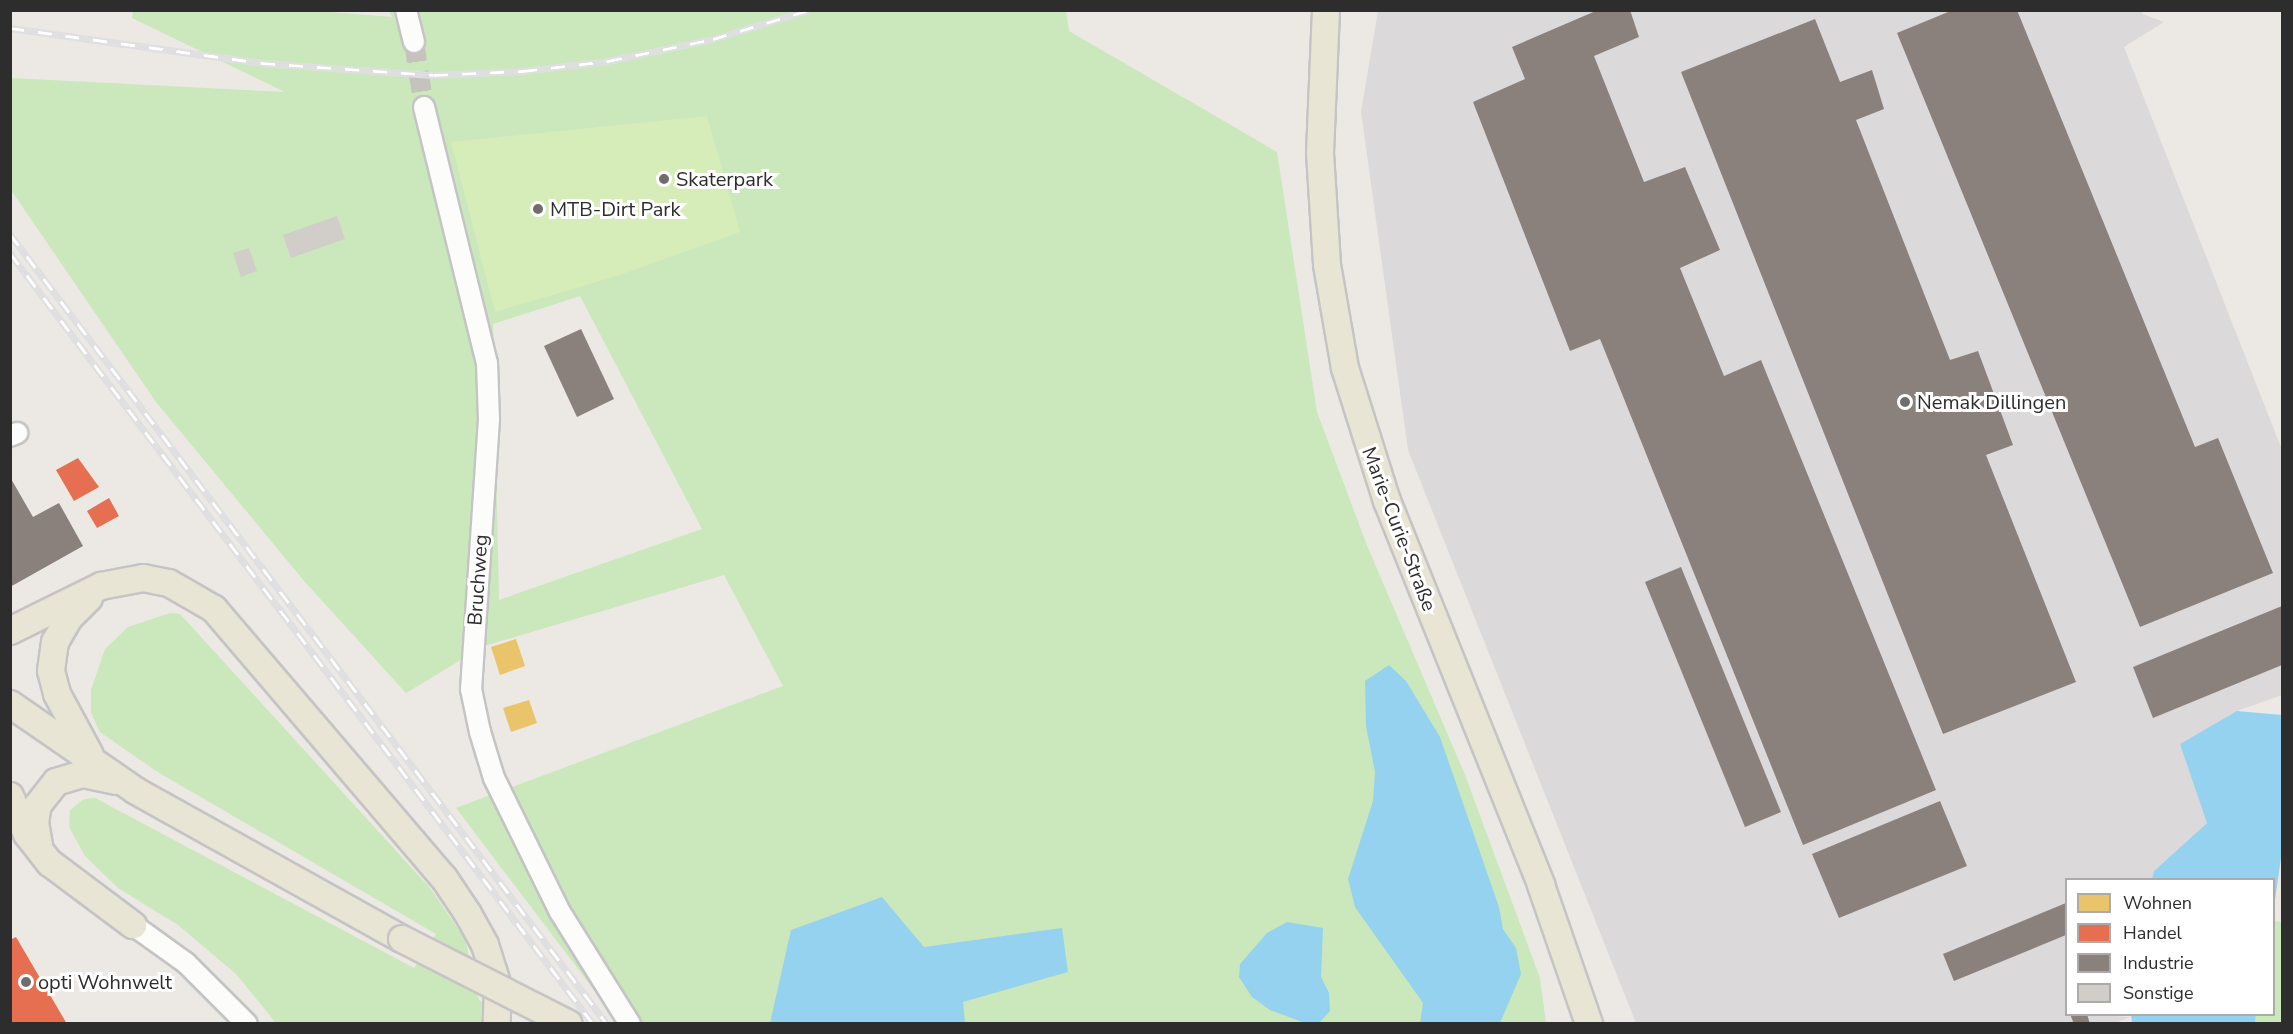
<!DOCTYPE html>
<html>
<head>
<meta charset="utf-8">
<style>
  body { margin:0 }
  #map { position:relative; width:2293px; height:1034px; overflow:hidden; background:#ece8e4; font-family:"Nunito Sans",sans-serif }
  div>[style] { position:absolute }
  .industrial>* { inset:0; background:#dcd9db }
  .green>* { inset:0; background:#cbe7bc }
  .pitch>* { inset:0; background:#d6ecb9 }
  .water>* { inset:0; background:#95d2ef }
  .homes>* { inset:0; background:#e9c46a }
  .shops>* { inset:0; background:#e76f51 }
  .industry>* { inset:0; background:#8a817c }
  .building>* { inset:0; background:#d1ceca }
  .minor-tunnel>* { height:20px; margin-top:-10px; transform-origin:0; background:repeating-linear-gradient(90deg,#c6c3bf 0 20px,transparent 0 30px) }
  .roads { filter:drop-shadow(2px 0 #c5c4c4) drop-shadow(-2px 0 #c5c4c4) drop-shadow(0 2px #c5c4c4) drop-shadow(0 -2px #c5c4c4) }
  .minor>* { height:20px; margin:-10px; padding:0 10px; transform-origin:10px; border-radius:10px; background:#fcfcfb }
  .major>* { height:26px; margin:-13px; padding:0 13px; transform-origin:13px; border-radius:13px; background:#e9e5d5 }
  .rail>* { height:7px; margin-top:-3.5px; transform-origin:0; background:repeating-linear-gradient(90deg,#fff 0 14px,#dfdfe1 0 28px); box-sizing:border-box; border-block:2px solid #dfdfe1 }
  .bridges { filter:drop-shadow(2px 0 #c6c5c3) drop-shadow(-2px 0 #c6c5c3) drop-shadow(0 2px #c6c5c3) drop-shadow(0 -2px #c6c5c3) }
  .major-bridge>* { height:26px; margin:-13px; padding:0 13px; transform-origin:13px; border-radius:13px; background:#e9e5d5 }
  .dots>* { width:16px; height:16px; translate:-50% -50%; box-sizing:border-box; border:3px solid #fff; border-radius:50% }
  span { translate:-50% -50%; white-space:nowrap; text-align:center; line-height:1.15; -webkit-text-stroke:6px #fff; paint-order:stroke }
  .poi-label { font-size:20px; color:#2d2d2d }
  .left { translate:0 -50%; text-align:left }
  .street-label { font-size:20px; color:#2d2d2d }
  .frame { position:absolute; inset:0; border:12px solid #2d2d2d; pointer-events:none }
  .legend { position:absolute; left:2065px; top:878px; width:210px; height:138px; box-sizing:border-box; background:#fff; border:2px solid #ababab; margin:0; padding:8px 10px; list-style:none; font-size:18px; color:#2d2d2d }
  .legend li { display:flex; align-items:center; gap:12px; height:30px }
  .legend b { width:30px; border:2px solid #ababab }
</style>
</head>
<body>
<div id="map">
  <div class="industrial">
    <div style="clip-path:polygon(2142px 10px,2142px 14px,2164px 22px,2124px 47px,2282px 450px,2282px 695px,2237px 711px,2207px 823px,2154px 871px,2152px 879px,2066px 880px,2066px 1014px,2130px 1017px,2112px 1024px,1636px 1023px,1408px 450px,1361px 112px,1378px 11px)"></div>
  </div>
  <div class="green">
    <div style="clip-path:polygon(evenodd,306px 10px,392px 17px,389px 11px,1066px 11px,1069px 31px,1277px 152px,1317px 412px,1366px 543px,1465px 775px,1540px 978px,1546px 1023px,619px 1023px,456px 808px,783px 686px,724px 575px,484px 646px,406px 693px,305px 582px,156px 402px,11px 190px,10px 78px,285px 92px,132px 18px,133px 11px,306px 10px,580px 296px,702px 529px,499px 600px,493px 324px,580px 296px)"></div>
    <div style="clip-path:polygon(170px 613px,180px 614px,430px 888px,465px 939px,479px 1000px,489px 1005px,485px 1022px,276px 1023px,236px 974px,178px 925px,118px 888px,85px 856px,69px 827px,70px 810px,84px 799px,95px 798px,414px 968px,436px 934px,156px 771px,100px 732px,91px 713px,91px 690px,105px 649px,128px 627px)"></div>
    <div style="clip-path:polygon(2274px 921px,2282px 922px,2282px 1023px,2255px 1024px,2256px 1015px,2274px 1014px)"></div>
  </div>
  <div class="pitch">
    <div style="clip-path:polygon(707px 116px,740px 232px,620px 275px,495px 312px,451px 142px)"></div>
  </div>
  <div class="water">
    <div style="clip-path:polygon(1389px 665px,1406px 681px,1440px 737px,1499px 907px,1503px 929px,1516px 948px,1521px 974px,1500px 1023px,1420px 1023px,1423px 1003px,1355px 907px,1348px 879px,1373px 801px,1375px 772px,1366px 726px,1365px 681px)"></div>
    <div style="clip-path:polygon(2237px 711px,2282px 715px,2282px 851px,2274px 907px,2274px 880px,2152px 879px,2154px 871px,2207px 823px,2180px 744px)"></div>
    <div style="clip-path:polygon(882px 897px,924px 947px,1062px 928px,1068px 972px,963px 1002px,965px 1023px,770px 1023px,791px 930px)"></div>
    <div style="clip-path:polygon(1287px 922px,1323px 928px,1321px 977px,1329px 993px,1330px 1011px,1319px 1023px,1305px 1023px,1270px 1010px,1252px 997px,1239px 977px,1240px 964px,1267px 933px)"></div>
    <div style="clip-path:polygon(2131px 1014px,2256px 1014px,2256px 1015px,2255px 1023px,2132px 1024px)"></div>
  </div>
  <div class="homes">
    <div style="clip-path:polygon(516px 639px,525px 666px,500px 675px,491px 647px)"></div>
    <div style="clip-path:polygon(529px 700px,537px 723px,511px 732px,503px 708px)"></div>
  </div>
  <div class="shops">
    <div style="clip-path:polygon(78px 458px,99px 487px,74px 501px,56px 470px)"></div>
    <div style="clip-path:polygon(109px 498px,119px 516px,97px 528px,87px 511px)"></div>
    <div style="clip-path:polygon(16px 937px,67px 1024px,10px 1024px,10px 940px)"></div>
  </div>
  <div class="industry">
    <div style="clip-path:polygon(1598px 10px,1630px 10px,1639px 37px,1594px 56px,1644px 182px,1685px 167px,1720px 250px,1680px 268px,1724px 376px,1761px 360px,1936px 790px,1803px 845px,1600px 339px,1570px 351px,1473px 102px,1525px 79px,1512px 47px)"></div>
    <div style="clip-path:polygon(1953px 10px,2017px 10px,2195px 447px,2218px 438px,2273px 573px,2140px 627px,1897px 33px)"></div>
    <div style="clip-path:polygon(1815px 19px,1840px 82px,1872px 70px,1884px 109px,1856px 120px,1950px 360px,1978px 351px,2013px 445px,1986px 455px,2076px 682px,1943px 734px,1681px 72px)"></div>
    <div style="clip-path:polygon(581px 329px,614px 399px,577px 417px,544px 346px)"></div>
    <div style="clip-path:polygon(10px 477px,33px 517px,59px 503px,83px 546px,10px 587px)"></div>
    <div style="clip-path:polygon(1681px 567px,1781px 812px,1745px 827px,1645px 582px)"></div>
    <div style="clip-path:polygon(2282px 606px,2282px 665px,2153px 718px,2133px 667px)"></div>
    <div style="clip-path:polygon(1940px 801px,1967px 866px,1839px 918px,1812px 854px)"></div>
    <div style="clip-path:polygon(2066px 903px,2066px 935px,1954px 981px,1943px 954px)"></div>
    <div style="clip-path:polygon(2070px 1014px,2087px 1014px,2090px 1024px,2074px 1024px)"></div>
  </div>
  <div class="building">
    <div style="clip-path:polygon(337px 216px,345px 239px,291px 258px,283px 235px)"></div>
    <div style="clip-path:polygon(249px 248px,257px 271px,241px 277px,233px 253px)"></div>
  </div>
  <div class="minor-tunnel">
    <div style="left:414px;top:42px;width:66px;rotate:81.3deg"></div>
  </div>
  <div class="roads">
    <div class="minor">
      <div style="left:406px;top:10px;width:33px;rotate:76deg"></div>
      <div style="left:424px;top:107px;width:264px;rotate:76.2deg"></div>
      <div style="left:487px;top:363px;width:56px;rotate:88deg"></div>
      <div style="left:489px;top:419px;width:271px;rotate:93.8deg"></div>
      <div style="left:471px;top:689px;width:44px;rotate:78.2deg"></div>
      <div style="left:480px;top:732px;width:48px;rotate:73.1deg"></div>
      <div style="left:494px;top:778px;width:149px;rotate:63.8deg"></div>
      <div style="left:560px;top:912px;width:132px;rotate:58deg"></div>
      <div style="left:10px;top:436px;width:8px;rotate:-23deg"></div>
      <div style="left:133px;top:925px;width:65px;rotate:35.6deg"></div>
      <div style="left:186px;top:963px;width:86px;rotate:45deg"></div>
    </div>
    <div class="major">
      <div style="left:1326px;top:10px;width:143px;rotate:92.4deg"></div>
      <div style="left:1320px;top:153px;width:112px;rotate:86.4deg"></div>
      <div style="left:1327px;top:265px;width:105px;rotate:80.1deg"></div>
      <div style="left:1345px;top:368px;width:139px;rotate:72.5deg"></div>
      <div style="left:1387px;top:501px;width:414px;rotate:68.1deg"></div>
      <div style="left:1541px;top:885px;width:147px;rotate:70.9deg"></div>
      <div style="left:89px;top:598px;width:28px;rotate:135deg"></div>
      <div style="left:69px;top:618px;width:28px;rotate:120deg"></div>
      <div style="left:55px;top:642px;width:29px;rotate:98deg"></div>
      <div style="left:51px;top:671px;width:24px;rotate:75deg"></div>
      <div style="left:57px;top:694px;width:69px;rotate:61.6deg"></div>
      <div style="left:10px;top:631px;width:102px;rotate:-26.3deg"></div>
      <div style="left:101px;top:586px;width:43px;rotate:-10.8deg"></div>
      <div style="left:143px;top:578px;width:26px;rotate:11deg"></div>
      <div style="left:169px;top:583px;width:52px;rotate:30deg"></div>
      <div style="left:214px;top:609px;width:354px;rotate:49.5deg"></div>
      <div style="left:444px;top:878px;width:43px;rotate:56.3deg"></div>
      <div style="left:468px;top:914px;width:35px;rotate:61deg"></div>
      <div style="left:485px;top:945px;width:43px;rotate:72.4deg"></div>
      <div style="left:498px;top:986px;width:38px;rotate:92deg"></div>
      <div style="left:10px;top:704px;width:153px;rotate:34.6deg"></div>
      <div style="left:136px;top:791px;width:304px;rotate:29.1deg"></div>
      <div style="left:10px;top:796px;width:42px;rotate:65.9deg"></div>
      <div style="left:27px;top:834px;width:37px;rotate:52deg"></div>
      <div style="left:50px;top:863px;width:104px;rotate:36.8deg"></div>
      <div style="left:39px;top:845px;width:22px;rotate:-100deg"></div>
      <div style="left:35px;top:823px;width:18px;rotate:-81deg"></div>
      <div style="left:38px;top:805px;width:29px;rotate:-52deg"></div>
      <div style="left:56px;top:782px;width:28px;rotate:-17deg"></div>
      <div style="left:83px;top:774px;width:33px;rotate:12deg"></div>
    </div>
  </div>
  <div class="rail">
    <div style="left:10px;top:28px;width:253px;rotate:7.9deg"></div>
    <div style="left:261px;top:63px;width:173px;rotate:4deg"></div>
    <div style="left:434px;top:75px;width:89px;rotate:-2.6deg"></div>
    <div style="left:523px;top:71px;width:86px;rotate:-6.7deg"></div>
    <div style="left:608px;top:61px;width:107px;rotate:-11.8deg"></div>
    <div style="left:713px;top:39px;width:100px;rotate:-16.8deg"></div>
    <div style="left:10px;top:234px;width:990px;rotate:52.92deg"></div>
    <div style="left:10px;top:253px;width:967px;rotate:52.9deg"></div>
  </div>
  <div class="bridges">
    <div class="major-bridge">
      <div style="left:402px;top:939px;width:187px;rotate:27deg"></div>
    </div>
  </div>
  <div class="dots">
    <div style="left:664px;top:179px;background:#706e6d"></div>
    <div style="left:538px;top:209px;background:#706e6d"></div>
    <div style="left:1905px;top:402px;background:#706e6d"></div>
    <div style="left:26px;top:982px;background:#706e6d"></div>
  </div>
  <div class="poi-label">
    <span class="left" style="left:676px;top:179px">Skaterpark</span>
    <span class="left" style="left:550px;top:209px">MTB-Dirt Park</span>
    <span class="left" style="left:1917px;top:402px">Nemak Dillingen</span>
    <span class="left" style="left:38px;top:982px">opti Wohnwelt</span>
  </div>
  <div class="street-label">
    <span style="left:1399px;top:529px;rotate:69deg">Marie-Curie-Straße</span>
    <span style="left:478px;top:580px;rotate:-86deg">Bruchweg</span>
  </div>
  <div class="frame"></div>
  <ul class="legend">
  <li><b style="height:16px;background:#e9c46a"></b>Wohnen</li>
  <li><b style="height:16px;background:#e76f51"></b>Handel</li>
  <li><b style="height:16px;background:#8a817c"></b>Industrie</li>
  <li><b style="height:16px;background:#d1ceca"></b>Sonstige</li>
  </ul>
</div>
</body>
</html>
